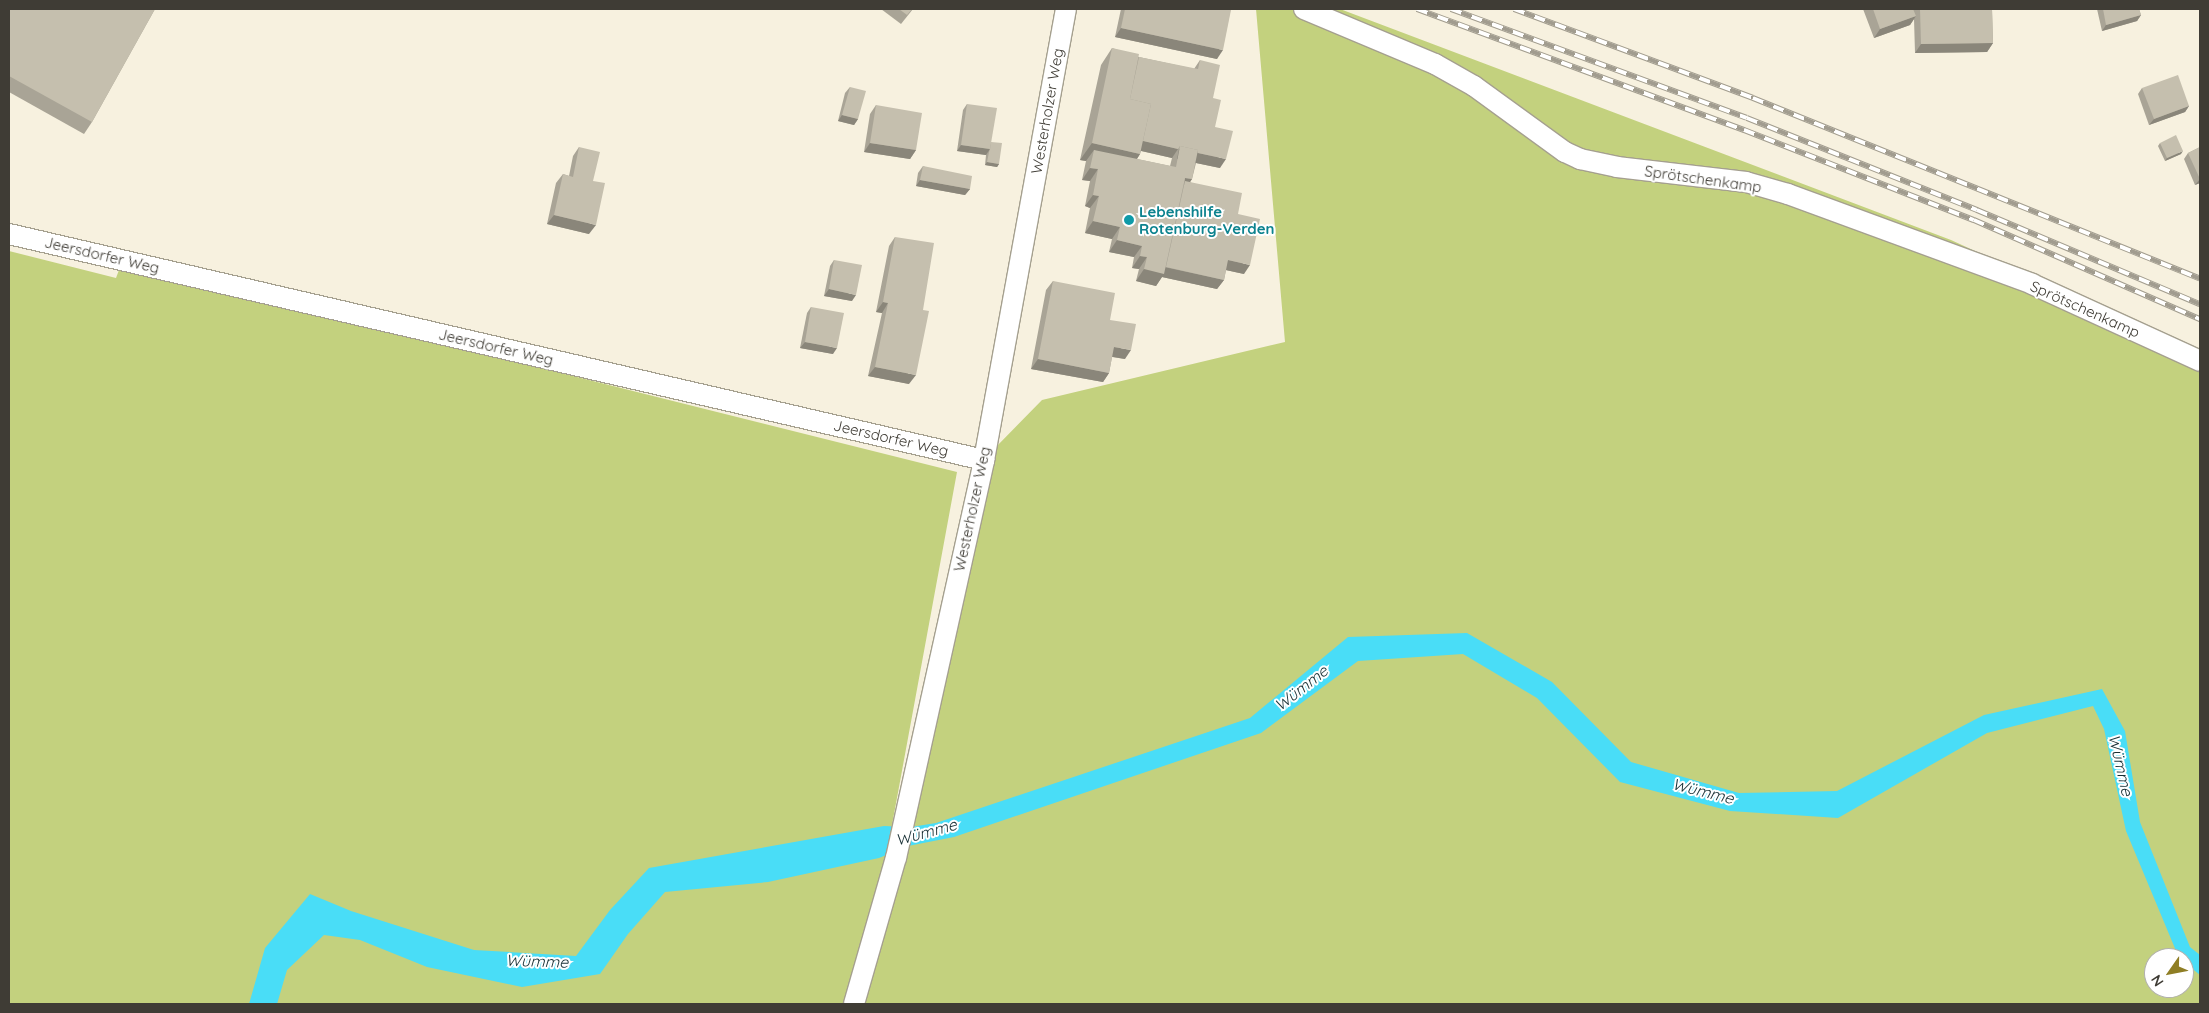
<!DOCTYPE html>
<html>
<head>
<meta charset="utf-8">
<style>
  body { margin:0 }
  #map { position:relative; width:2209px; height:1013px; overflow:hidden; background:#f7f1df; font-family:Quicksand,sans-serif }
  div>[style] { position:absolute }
  .green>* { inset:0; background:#c3d17e }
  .water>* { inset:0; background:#49ddf7 }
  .roads { filter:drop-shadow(1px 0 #a5a08f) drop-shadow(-1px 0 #a5a08f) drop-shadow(0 1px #a5a08f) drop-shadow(0 -1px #a5a08f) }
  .minor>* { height:20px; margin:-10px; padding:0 10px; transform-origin:10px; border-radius:10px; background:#fff }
  .rail>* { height:5.5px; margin-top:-2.75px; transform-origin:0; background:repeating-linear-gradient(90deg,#fff 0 11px,#a19c8f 0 22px); box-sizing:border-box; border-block:1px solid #a19c8f }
  .wall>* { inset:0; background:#a9a496 }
  .shaded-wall>* { inset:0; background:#8a867a }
  .building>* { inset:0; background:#c5bfae }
  .dots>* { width:14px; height:14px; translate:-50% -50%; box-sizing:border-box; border:2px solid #fff; border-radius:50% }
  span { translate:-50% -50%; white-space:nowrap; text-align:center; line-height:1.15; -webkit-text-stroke:4px #fff; paint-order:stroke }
  .street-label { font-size:15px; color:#3f3c35 }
  .culture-label { font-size:15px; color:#0d838f; font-weight:700 }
  .left { translate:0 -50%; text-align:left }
  .water-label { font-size:16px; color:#172f34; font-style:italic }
  .frame { position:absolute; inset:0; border:10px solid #3f3c35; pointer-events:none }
  .north { position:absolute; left:2144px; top:948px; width:50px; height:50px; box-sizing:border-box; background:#fff; border:1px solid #b2b1ae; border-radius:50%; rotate:237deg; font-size:14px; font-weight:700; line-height:20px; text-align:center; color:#3f3c35 }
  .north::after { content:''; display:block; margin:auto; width:18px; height:22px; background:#8f7e25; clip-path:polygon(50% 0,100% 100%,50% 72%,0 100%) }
</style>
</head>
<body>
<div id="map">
  <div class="green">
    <div style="clip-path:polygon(evenodd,1256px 9px,1340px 9px,1951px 240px,2200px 354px,2200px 1004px,862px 1004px,908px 846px,917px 826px,911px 827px,994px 449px,1042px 400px,1285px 342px,1256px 9px,2154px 958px,2184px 958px,2184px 988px,2154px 988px,2154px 958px)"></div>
    <div style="clip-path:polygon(9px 251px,116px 278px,119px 270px,521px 363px,957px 472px,885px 863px,846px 1004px,9px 1004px)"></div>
  </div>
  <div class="water">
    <div style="clip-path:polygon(1467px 633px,1552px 682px,1631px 762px,1739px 793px,1837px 791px,1984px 715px,2102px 689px,2125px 731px,2140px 822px,2190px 947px,2200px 955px,2200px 975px,2184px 962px,2184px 958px,2179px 958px,2126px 831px,2104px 729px,2093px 706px,1987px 733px,1838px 818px,1730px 811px,1620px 782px,1537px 698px,1463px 654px,1358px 661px,1261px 733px,954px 837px,908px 846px,879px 858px,768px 882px,665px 892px,628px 934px,600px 974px,522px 987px,427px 967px,360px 940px,324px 935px,287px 970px,277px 1004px,249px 1004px,265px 948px,310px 894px,351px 911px,474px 950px,576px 956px,610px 910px,649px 868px,884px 826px,911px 827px,936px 823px,1250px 718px,1348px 637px)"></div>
  </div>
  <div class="roads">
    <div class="minor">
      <div style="left:1304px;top:9px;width:142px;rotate:22.8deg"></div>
      <div style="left:1435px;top:64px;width:45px;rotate:29.4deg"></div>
      <div style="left:1474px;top:86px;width:112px;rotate:36deg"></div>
      <div style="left:1565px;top:152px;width:17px;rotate:25deg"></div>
      <div style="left:1580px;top:159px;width:38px;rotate:12deg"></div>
      <div style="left:1617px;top:167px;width:130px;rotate:6.6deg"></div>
      <div style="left:1746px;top:182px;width:44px;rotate:15.9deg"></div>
      <div style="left:1788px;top:194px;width:260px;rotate:20.2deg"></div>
      <div style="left:2032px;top:284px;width:185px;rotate:24.6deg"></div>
      <div style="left:9px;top:234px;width:1001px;rotate:13.05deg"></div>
      <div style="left:854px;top:1004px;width:152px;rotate:-74deg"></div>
      <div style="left:896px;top:858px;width:408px;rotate:-77.5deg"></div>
      <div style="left:984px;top:460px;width:458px;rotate:-79.7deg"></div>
    </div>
  </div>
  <div class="rail">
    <div style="left:1417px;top:9px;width:349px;rotate:20.3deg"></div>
    <div style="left:1744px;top:130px;width:247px;rotate:21.4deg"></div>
    <div style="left:1974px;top:220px;width:247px;rotate:23.7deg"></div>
    <div style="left:1451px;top:9px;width:315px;rotate:20.2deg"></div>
    <div style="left:1747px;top:118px;width:248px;rotate:21.8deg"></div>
    <div style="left:1977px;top:210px;width:242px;rotate:22.9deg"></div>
    <div style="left:1514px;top:9px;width:255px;rotate:20.4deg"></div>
    <div style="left:1753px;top:98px;width:482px;rotate:22deg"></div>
  </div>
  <div class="wall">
    <div style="clip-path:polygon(9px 9px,155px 9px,92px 122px,84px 134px,9px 92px)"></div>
    <div style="clip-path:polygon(881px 9px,913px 9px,901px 24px)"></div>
    <div style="clip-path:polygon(1121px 9px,1227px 9px,1217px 59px,1115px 37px)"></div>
    <div style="clip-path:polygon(1863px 9px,1913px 9px,1914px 10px,1915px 9px,1992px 9px,1993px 43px,1987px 52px,1915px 53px,1914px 19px,1910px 25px,1874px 38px)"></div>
    <div style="clip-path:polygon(2097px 9px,2139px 9px,2141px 15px,2137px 21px,2102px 31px)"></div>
    <div style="clip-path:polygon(evenodd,1112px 48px,1139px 57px,1194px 69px,1200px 60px,1213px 98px,1215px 127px,1220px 168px,1196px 163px,1192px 179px,1190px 182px,1238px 214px,1244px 274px,1226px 270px,1224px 280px,1217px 289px,1162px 277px,1156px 286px,1136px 281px,1139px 269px,1132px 268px,1134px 257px,1109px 252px,1112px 239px,1085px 233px,1090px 208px,1085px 206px,1090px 181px,1082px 180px,1086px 161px,1080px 160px,1101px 65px,1112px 48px,1141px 151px,1172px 158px,1170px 166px,1137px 159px,1140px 154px,1141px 151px)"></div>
    <div style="clip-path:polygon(850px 87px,858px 119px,854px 125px,838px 121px,845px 93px)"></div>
    <div style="clip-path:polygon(2142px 88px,2189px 106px,2185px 112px,2149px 125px,2138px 94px)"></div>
    <div style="clip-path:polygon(967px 104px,991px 142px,999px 164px,997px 167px,985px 165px,986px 155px,957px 151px,963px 110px)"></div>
    <div style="clip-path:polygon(876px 105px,916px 150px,910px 159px,864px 152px,870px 114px)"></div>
    <div style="clip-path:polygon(2160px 143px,2181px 154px,2165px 161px,2158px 146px)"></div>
    <div style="clip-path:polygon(579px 147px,593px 181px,589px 234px,547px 224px,556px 183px,563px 174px,569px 176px,573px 156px)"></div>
    <div style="clip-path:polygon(2200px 147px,2200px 183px,2195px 185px,2184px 159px,2188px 153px)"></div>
    <div style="clip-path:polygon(923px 166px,970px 189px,965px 195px,916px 186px,918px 173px)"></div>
    <div style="clip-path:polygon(895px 237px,909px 384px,868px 376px,882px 313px,876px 312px,889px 246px)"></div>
    <div style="clip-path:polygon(834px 260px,852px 301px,824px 296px,830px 266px)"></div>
    <div style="clip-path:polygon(1053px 281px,1110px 320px,1125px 359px,1112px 357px,1109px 373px,1103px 382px,1031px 369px,1046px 290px)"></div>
    <div style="clip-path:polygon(811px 307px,833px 354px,800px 348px,807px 313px)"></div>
  </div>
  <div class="shaded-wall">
    <div style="clip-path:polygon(2141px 15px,2137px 21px,2102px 31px,2106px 25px)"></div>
    <div style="clip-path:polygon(1916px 16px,1910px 25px,1874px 38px,1880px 29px)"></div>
    <div style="clip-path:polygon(1121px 28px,1223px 50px,1217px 59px,1115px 37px)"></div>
    <div style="clip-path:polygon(1993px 43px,1987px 52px,1915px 53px,1921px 44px)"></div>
    <div style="clip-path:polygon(2189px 106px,2185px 112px,2149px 125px,2154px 119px)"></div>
    <div style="clip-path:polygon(842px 115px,858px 119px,854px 125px,838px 121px)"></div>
    <div style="clip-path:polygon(1140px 140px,1178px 149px,1172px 158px,1133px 149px)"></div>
    <div style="clip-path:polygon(870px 143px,916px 150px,910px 159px,864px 152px)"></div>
    <div style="clip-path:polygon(1092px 143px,1140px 154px,1129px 171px,1094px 150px,1086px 161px,1080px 160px)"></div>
    <div style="clip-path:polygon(961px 145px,990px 149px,986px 155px,957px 151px)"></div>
    <div style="clip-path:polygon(1179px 149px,1226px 159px,1220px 168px,1177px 159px)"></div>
    <div style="clip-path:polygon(2183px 151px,2181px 154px,2165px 161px,2167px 158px)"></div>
    <div style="clip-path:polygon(987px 162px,999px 164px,997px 167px,985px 165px)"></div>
    <div style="clip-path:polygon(1090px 168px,1098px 169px,1090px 181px,1082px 180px)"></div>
    <div style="clip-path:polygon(1185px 178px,1192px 179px,1184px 191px)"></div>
    <div style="clip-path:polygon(2200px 178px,2200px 183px,2195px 185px,2200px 179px)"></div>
    <div style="clip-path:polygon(920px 180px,970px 189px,965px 195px,916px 186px)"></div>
    <div style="clip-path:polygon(1093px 195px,1099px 196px,1090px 208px,1085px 206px)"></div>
    <div style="clip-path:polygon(554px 215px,596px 225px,589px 234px,547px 224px)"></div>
    <div style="clip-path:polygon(1093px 221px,1120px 227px,1112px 239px,1085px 233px)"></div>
    <div style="clip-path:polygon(1117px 240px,1142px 246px,1134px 257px,1109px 252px)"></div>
    <div style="clip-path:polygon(1140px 256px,1147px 257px,1139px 269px,1132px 268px)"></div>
    <div style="clip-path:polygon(1228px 260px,1250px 265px,1244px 274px,1221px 269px)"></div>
    <div style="clip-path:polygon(1164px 267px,1224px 280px,1217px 289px,1162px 277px,1156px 286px,1136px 281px,1144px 269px)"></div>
    <div style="clip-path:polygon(829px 289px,856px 295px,852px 301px,824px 296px)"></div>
    <div style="clip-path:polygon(883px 302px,888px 303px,882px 313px,876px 312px)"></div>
    <div style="clip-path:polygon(805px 342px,837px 348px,833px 354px,800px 348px)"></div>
    <div style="clip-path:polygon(1114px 347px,1131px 350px,1125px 359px,1108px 356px)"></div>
    <div style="clip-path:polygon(1038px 359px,1109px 373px,1103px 382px,1031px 369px)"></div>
    <div style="clip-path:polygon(875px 367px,916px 375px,909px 384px,868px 376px)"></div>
  </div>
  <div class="building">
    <div style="clip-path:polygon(10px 9px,155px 9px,92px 122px,9px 76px,9px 11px)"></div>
    <div style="clip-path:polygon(899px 9px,912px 9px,907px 15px)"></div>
    <div style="clip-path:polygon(1125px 9px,1227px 9px,1231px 10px,1223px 50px,1121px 28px)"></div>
    <div style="clip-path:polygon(1873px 9px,1913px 9px,1916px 16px,1880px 29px)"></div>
    <div style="clip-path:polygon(1920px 9px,1992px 9px,1993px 43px,1921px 44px)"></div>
    <div style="clip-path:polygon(2103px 9px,2139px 9px,2141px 15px,2106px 25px)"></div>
    <div style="clip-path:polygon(1112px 48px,1139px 54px,1130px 99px,1151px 104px,1140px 154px,1092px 143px)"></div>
    <div style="clip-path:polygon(1139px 57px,1198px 69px,1200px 60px,1220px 65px,1213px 98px,1221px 100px,1215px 127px,1233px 131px,1226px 159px,1198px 153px,1198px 150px,1180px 146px,1178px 149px,1143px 141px,1151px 104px,1130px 99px)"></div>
    <div style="clip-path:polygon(2178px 75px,2189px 106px,2154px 119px,2142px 88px)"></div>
    <div style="clip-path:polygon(850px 87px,866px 91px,858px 119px,842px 115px)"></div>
    <div style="clip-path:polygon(967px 104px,997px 108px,990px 149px,961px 145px)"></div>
    <div style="clip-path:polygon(876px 105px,922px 113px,916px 150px,870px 143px)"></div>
    <div style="clip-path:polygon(2176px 135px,2183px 151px,2167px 158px,2160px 143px)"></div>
    <div style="clip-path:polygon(991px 142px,1002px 143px,999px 164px,987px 162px,989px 152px,990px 149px)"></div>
    <div style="clip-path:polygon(1180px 146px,1198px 150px,1192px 179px,1185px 178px,1164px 274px,1144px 269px,1147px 257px,1140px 256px,1142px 246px,1117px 240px,1120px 227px,1093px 221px,1099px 196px,1093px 195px,1098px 169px,1090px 168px,1094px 150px,1176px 167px)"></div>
    <div style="clip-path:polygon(579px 147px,600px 152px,593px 181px,605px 183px,596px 225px,554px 215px,563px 174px,573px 177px)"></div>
    <div style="clip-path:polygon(2200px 147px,2200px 179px,2188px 153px)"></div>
    <div style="clip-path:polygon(923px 166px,972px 176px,970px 189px,920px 180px)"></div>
    <div style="clip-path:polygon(1185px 181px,1242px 193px,1238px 214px,1260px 219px,1250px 265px,1228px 260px,1224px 280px,1166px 267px)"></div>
    <div style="clip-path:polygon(895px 237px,934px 243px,923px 310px,929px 311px,916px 375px,875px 367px,888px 303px,883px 302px)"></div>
    <div style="clip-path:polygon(834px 260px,862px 265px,856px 295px,829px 289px)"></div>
    <div style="clip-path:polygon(1053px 281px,1115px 293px,1110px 320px,1136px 324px,1131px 350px,1114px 347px,1109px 373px,1038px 359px)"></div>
    <div style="clip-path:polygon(811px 307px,844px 313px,837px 348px,805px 342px)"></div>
  </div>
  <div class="dots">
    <div style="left:1129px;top:220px;background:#0f9aa8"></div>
  </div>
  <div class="street-label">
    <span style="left:1047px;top:111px;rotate:-80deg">Westerholzer Weg</span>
    <span style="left:1703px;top:179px;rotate:8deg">Sprötschenkamp</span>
    <span style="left:102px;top:255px;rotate:13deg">Jeersdorfer Weg</span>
    <span style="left:2085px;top:309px;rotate:24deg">Sprötschenkamp</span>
    <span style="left:496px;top:347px;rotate:13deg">Jeersdorfer Weg</span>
    <span style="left:891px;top:438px;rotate:13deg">Jeersdorfer Weg</span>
    <span style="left:972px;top:509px;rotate:-78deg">Westerholzer Weg</span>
  </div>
  <div class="culture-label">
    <span class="left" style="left:1139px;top:220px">Lebenshilfe<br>Rotenburg-Verden</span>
  </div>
  <div class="water-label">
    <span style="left:1301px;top:688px;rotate:-38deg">Wümme</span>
    <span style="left:2121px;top:765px;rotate:77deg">Wümme</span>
    <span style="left:1703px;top:791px;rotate:14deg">Wümme</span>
    <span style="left:926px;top:832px;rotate:-15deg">Wümme</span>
    <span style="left:537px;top:961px;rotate:2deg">Wümme</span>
  </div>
  <div class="frame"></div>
  <div class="north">N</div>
</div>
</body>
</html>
